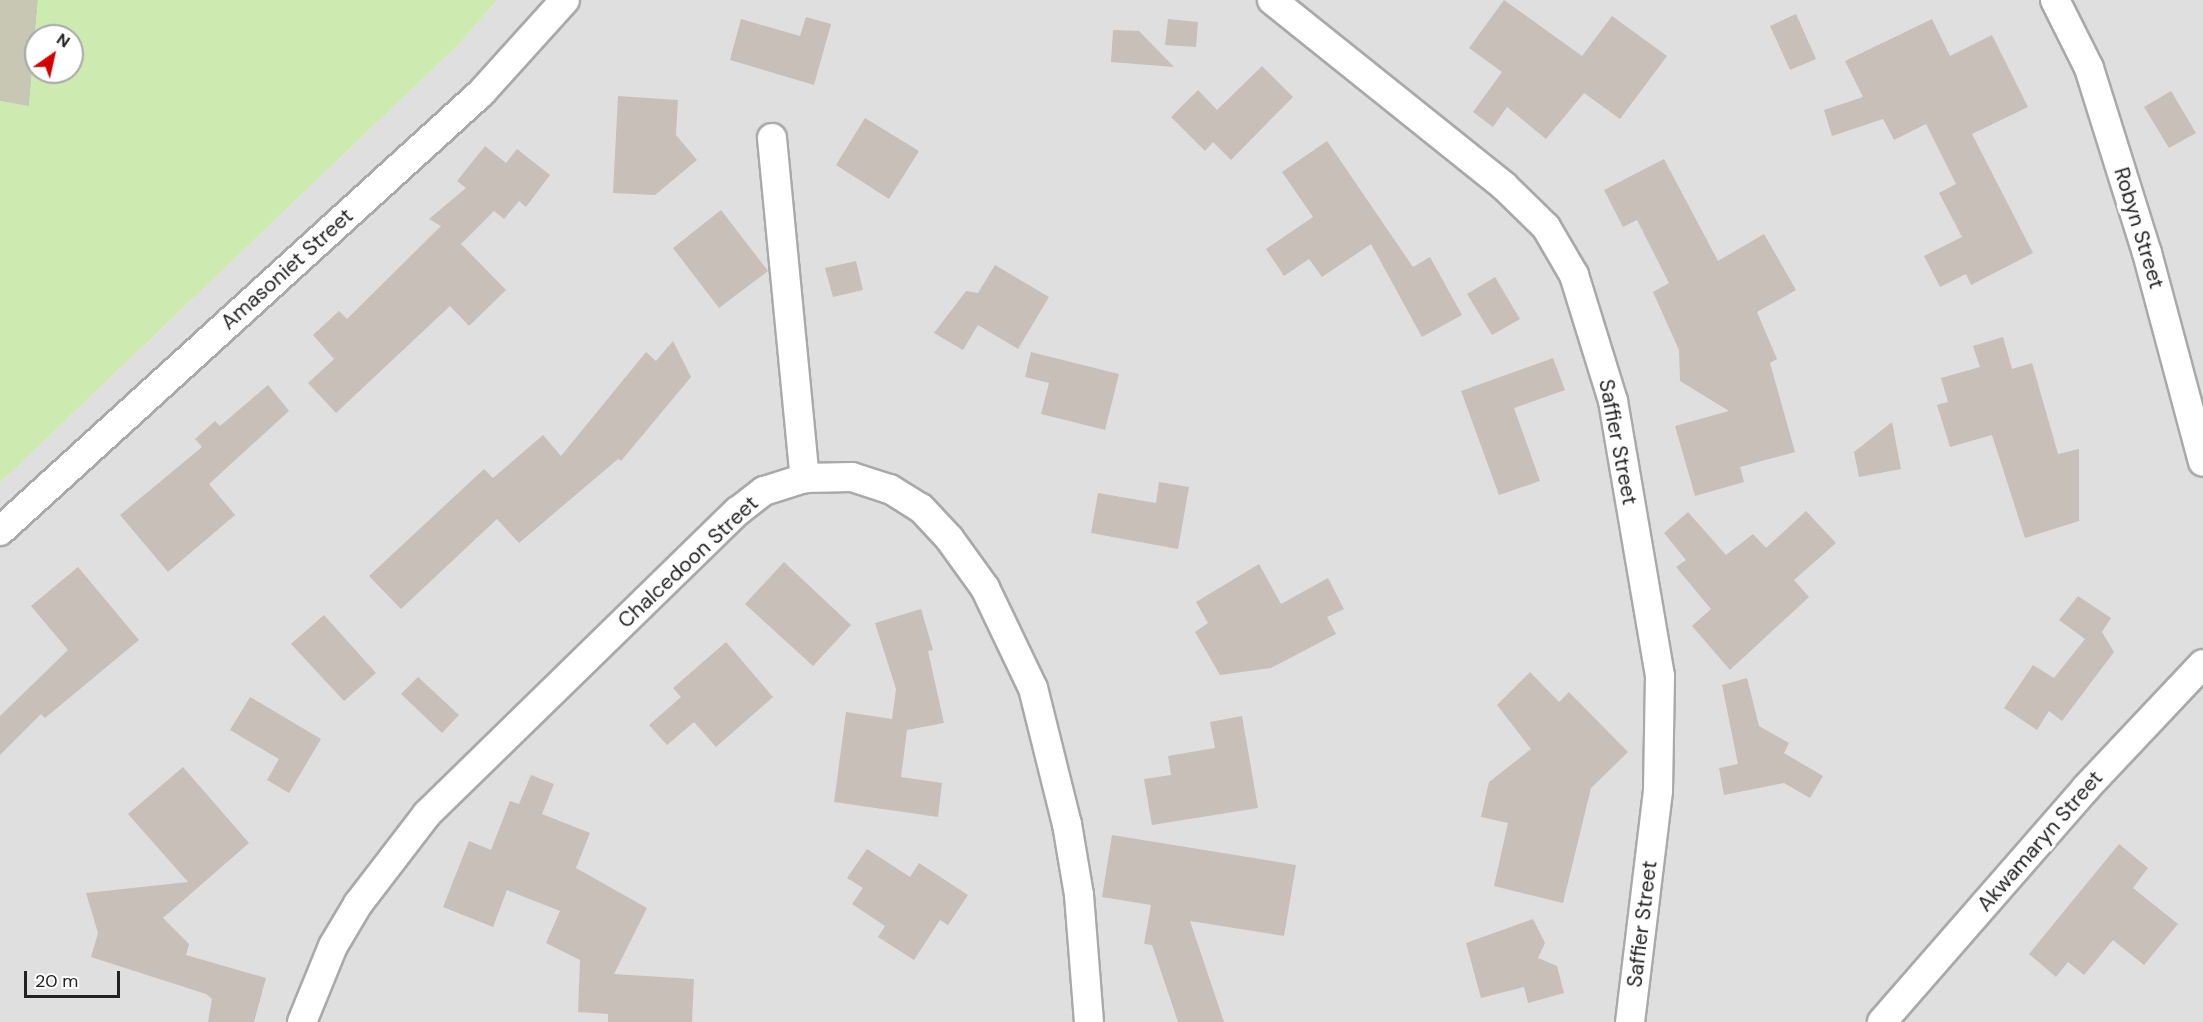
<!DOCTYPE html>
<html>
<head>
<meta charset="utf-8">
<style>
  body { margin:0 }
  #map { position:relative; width:2203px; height:1022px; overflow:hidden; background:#f2efe9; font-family:"DM Sans",sans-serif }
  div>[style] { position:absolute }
  .residential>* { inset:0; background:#e0dfdf }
  .construction>* { inset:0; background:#c7c7b4 }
  .grass>* { inset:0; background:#cdebb0 }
  .building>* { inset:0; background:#c7bfb8 }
  .roads { filter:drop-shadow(2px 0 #a9a9a9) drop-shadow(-2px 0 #a9a9a9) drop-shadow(0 2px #a9a9a9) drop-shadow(0 -2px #a9a9a9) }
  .minor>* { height:28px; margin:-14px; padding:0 14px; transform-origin:14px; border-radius:14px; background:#fff }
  span { translate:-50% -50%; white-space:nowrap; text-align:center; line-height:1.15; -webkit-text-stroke:6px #fff; paint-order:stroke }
  .street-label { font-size:21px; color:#222 }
  .north { position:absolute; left:24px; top:24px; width:60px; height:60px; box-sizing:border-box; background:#fff; border:2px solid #a7a7a7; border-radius:50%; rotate:34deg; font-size:16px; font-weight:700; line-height:24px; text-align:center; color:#222 }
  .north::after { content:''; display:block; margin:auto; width:21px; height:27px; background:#d40000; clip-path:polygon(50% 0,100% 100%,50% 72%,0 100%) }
  .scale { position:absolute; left:24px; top:971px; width:96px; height:27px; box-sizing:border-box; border:3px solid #222; border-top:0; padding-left:8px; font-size:18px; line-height:21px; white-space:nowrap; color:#222; -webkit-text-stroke:4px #fff; paint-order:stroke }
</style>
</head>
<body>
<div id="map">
  <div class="residential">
    <div style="clip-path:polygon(497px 0,2203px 0,2203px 1022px,0 1022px,0 483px,459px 44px)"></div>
  </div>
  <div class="construction">
    <div style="clip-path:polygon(0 0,38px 0,29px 107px,0 101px)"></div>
  </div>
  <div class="grass">
    <div style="clip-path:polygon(evenodd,38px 0,497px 0,459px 44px,0 483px,0 101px,29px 106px,38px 0,36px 36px,72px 36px,72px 72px,36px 72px,36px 36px)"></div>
  </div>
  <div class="building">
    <div style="clip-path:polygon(1504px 0,1582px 56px,1612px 16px,1667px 56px,1620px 119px,1584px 93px,1546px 139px,1507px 107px,1493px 127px,1473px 112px,1502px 72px,1469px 48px)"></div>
    <div style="clip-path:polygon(1796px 14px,1816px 59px,1790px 70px,1770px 26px)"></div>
    <div style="clip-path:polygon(806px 17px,831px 24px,814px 85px,730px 60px,741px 19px,800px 36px)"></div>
    <div style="clip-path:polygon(1168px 19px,1198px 22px,1196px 47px,1165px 45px)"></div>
    <div style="clip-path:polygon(1932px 19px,1950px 56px,1992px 35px,2028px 107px,1972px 134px,2033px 253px,1971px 285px,1966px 274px,1940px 287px,1924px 256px,1962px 237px,1939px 193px,1956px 184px,1926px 124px,1894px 140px,1883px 119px,1832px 136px,1824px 110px,1863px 97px,1845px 61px)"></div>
    <div style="clip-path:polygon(1113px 30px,1139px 31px,1174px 67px,1111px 62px)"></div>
    <div style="clip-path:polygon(1262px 66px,1293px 97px,1231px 160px,1213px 142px,1205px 151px,1171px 117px,1198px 90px,1217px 110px)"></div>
    <div style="clip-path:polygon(2171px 91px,2196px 133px,2169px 148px,2144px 107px)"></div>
    <div style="clip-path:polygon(618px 96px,678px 100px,676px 135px,697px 160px,655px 195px,613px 193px)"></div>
    <div style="clip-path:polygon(865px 118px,919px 151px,889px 199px,836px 165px)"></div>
    <div style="clip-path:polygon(1327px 141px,1413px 267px,1430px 257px,1462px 315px,1422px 337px,1371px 244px,1322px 277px,1309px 259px,1284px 276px,1266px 249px,1313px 217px,1282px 172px)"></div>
    <div style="clip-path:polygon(485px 146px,506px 163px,517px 149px,550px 175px,526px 207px,519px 201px,504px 219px,494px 211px,461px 244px,506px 290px,469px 326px,450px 306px,336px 413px,308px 383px,334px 359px,313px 335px,339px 311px,347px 319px,441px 226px,429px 219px,466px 188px,457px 181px)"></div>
    <div style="clip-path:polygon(1664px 159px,1718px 261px,1764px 234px,1796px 290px,1757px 312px,1777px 359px,1770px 363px,1795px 452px,1740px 467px,1744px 482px,1695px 496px,1675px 426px,1729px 411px,1680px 381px,1679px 350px,1653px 292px,1669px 283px,1637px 220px,1623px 227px,1604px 190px)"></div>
    <div style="clip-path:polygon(721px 210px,768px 271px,719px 308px,673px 248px)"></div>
    <div style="clip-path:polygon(856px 261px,863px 290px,833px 297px,825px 268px)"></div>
    <div style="clip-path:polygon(995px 265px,1049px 297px,1018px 349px,978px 325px,963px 350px,934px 333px,966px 291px,978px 293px)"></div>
    <div style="clip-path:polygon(1495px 277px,1520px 319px,1492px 335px,1467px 294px)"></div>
    <div style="clip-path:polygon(2003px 337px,2012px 369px,2032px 363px,2058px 454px,2079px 449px,2079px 521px,2025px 538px,1992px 435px,1950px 447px,1937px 405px,1948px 402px,1941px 378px,1980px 367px,1973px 346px)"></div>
    <div style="clip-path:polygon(673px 341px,691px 377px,621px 461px,618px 459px,519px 543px,497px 519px,401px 609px,369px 576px,484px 469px,493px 478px,543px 435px,561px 456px,646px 352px,656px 361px)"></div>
    <div style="clip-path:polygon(1031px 352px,1119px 374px,1105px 430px,1041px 414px,1049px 383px,1025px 377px)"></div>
    <div style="clip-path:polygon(1553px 358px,1565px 390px,1514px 408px,1540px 481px,1499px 495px,1461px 391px)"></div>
    <div style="clip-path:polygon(268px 385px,289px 411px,209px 484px,235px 515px,168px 572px,120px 515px,202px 447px,195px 439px,215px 421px,220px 426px)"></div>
    <div style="clip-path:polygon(1892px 422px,1901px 469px,1859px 477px,1854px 452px)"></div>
    <div style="clip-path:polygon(1159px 482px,1189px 487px,1178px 549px,1091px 533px,1098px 493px,1156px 503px)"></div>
    <div style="clip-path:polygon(1806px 511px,1836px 543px,1794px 580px,1809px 597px,1730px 670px,1692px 626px,1711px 609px,1676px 567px,1686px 560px,1664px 533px,1688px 512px,1726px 555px,1753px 534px,1766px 548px)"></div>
    <div style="clip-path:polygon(784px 562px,851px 625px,813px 666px,745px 604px)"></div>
    <div style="clip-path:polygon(1259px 564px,1281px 604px,1328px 578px,1344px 609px,1327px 617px,1336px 634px,1271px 668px,1220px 675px,1195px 632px,1208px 623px,1196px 602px)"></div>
    <div style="clip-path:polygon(78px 567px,139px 640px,45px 718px,41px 714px,0 755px,0 716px,68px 650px,31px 606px)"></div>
    <div style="clip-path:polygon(2078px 596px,2111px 618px,2102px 632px,2114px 652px,2062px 721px,2049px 711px,2037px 730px,2004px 708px,2033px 665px,2054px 678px,2085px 639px,2059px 620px)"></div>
    <div style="clip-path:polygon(921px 609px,933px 650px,928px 651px,944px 723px,907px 730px,901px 777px,942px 783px,938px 817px,834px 802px,846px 712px,892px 719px,896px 689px,875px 623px)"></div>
    <div style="clip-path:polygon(324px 615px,376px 673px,344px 701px,291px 644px)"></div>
    <div style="clip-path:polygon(726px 642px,773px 697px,716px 747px,694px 722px,667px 745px,649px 725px,681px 697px,673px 688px)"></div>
    <div style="clip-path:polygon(1530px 672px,1559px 702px,1569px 692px,1628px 752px,1591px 788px,1563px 903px,1494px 886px,1508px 823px,1481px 817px,1489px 782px,1531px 749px,1497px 705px)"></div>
    <div style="clip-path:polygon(418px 677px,459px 715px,442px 733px,401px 694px)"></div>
    <div style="clip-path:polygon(1747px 678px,1759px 726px,1789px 743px,1784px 753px,1823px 776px,1810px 798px,1784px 783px,1724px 795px,1719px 768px,1738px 764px,1722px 685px)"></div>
    <div style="clip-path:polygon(250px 697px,321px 739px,289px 793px,267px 780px,279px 759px,230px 730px)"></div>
    <div style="clip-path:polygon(1242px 716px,1258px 808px,1152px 825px,1144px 779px,1171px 775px,1168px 756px,1215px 748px,1210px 722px)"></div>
    <div style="clip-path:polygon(183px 767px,249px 843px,163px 918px,189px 944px,186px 955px,266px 978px,254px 1022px,208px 1022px,212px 999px,206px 994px,91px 957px,98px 933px,86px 893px,188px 882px,128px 814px)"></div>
    <div style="clip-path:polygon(531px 775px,554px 784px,542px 814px,590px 833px,576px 868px,647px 908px,614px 974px,694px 979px,692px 1022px,608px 1022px,608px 1014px,578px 1012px,580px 960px,546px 943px,560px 911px,507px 890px,493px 927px,443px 907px,469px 841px,491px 850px,510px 801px,519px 804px)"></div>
    <div style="clip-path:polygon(1112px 835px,1296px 865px,1284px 936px,1190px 921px,1224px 1022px,1178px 1022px,1152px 945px,1144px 944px,1151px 905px,1102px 897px)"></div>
    <div style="clip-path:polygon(2119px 844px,2148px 868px,2133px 888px,2178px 924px,2144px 965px,2113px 940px,2084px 975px,2068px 962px,2056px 977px,2029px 954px)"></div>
    <div style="clip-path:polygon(867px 849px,910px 877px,919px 863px,968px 895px,948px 925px,940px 920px,914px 960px,878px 937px,885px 926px,852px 904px,863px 888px,847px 878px)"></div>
    <div style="clip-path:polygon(1533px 919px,1545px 943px,1538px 958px,1557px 966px,1564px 993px,1528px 1003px,1524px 987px,1481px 998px,1466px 943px)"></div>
  </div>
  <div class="roads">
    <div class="minor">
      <div style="left:1272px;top:0;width:297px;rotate:38.7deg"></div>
      <div style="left:1504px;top:186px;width:59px;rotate:44.3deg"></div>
      <div style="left:1546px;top:227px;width:56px;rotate:59.7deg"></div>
      <div style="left:1574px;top:275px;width:132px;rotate:72.8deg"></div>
      <div style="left:1613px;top:401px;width:279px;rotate:80.3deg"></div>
      <div style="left:1660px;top:676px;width:115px;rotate:91deg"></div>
      <div style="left:1658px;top:791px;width:233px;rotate:96.9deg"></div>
      <div style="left:2055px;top:0;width:76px;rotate:63.4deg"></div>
      <div style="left:2089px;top:68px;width:194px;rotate:72.6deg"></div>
      <div style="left:2147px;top:253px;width:216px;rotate:75deg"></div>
      <div style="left:772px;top:138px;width:342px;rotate:84.5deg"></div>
      <div style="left:0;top:531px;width:651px;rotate:-42.32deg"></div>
      <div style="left:481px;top:93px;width:125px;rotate:-47.9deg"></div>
      <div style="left:302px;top:1022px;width:82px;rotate:-67.8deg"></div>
      <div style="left:333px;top:946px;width:49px;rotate:-59.2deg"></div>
      <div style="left:358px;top:904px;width:113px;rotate:-52.5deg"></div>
      <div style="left:427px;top:814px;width:434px;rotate:-44.3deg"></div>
      <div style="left:738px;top:511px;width:33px;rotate:-38deg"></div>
      <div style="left:764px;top:491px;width:43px;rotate:-17.6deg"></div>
      <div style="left:805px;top:478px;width:47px;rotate:-1.2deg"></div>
      <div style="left:852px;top:477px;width:40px;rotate:18deg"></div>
      <div style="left:890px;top:489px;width:36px;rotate:32deg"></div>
      <div style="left:921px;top:508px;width:41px;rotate:47deg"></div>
      <div style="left:949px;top:538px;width:62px;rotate:54.2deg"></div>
      <div style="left:985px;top:588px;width:111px;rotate:64.4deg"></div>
      <div style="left:1033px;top:688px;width:140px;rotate:76deg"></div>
      <div style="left:1067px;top:824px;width:72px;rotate:80.4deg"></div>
      <div style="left:1079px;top:895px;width:127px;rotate:85.5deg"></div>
      <div style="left:1882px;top:1022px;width:310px;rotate:-48.9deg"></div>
      <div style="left:2086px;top:788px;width:170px;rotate:-46.7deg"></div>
    </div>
  </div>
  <div class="street-label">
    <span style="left:2139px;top:228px;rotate:73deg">Robyn Street</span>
    <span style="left:287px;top:269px;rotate:-42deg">Amasoniet Street</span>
    <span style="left:1618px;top:442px;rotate:79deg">Saffier Street</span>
    <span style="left:688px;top:562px;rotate:-43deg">Chalcedoon Street</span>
    <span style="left:2040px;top:841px;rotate:-49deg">Akwamaryn Street</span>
    <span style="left:1642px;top:924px;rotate:-83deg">Saffier Street</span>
  </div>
  <div class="north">N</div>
  <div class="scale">20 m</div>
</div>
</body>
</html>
